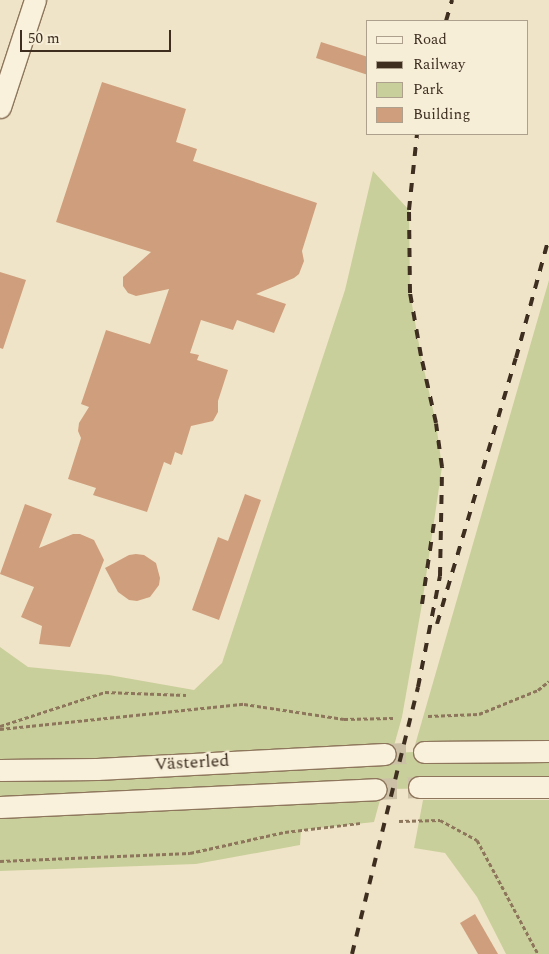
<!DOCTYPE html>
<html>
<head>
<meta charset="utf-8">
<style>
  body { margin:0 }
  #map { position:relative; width:549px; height:954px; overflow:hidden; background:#f0e4c8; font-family:Spectral,serif }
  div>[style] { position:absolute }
  .green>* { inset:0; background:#c9cf9b }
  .building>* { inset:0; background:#cf9f7d }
  .minor-tunnel>* { height:21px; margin-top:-10.5px; transform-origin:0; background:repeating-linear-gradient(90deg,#ccc0a6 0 21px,transparent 0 32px) }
  .path>* { height:3px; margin-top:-1.5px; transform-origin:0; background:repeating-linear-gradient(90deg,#8d765c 0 4px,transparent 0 6.5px) }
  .roads { filter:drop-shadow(1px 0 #8d765c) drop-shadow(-1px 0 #8d765c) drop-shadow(0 1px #8d765c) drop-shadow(0 -1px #8d765c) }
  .minor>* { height:21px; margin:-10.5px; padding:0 10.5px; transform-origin:10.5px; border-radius:10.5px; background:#faf1dc }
  .rail>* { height:4px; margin-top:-2px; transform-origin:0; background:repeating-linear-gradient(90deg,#3d2e20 0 9px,transparent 0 18px) }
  span { translate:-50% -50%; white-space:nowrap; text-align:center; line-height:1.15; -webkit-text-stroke:4.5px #f7eed8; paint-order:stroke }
  .street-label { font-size:18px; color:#3d2e20 }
  .legend { position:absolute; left:366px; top:20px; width:162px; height:115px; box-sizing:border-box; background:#f7eed8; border:1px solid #ada18e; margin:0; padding:6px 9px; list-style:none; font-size:15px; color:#3d2e20 }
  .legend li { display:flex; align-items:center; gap:10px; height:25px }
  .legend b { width:25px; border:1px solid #ada18e }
  .scale { position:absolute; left:20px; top:30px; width:151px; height:22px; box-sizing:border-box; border:2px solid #3d2e20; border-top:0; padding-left:6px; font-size:15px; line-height:18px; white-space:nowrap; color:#3d2e20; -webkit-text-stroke:4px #f7eed8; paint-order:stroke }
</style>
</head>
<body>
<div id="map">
  <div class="green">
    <div style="clip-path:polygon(373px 171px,409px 210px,410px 293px,421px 356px,436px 423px,442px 467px,422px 604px,402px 717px,392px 753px,413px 752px,549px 280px,549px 787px,383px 789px,374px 822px,301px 830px,300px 845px,196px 864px,0 871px,0 647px,28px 667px,109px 675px,194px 690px,222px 663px,345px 290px)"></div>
    <div style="clip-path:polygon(423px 800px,549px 800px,549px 954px,506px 954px,477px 897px,445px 853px,414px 848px)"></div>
  </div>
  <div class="building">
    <div style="clip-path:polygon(321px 42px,368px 57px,368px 75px,316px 58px)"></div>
    <div style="clip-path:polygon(102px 82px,186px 109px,176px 142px,197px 149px,193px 161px,317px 203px,302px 251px,304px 261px,299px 274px,294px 278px,256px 294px,286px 304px,274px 333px,237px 320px,233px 330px,201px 320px,190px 353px,199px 355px,197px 360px,228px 370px,218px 401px,218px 412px,213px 421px,191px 426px,182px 455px,175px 452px,171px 465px,164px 462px,147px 512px,93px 495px,96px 488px,68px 479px,81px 438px,78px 431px,79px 423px,89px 407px,81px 404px,106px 330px,150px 344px,169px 289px,136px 296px,128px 293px,123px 286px,123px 277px,151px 252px,56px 222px)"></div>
    <div style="clip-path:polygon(0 272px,26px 280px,3px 349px,0 348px)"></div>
    <div style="clip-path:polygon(245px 494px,261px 500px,219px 620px,192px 610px,218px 537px,228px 541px)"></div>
    <div style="clip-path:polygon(25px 504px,52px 514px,39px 548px,73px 534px,80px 534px,94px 540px,104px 560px,70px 647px,39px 644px,42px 626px,21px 617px,34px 587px,0 574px)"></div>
    <div style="clip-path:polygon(136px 554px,144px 555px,156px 563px,160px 578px,159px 585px,150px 597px,137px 601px,129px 600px,118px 592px,105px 568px,129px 555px)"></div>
    <div style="clip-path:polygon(475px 914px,498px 954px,478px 954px,460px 923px)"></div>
  </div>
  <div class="minor-tunnel">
    <div style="left:385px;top:754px;width:39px;rotate:-3deg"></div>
    <div style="left:376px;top:789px;width:43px;rotate:-2.7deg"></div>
  </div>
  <div class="path">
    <div style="left:428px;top:716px;width:51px;rotate:-2.2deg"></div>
    <div style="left:479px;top:714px;width:64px;rotate:-22.1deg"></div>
    <div style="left:538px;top:690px;width:14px;rotate:-39deg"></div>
    <div style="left:0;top:726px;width:110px;rotate:-17.9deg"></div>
    <div style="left:105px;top:692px;width:81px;rotate:2.1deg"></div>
    <div style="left:0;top:729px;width:245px;rotate:-5.9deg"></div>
    <div style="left:244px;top:704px;width:101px;rotate:8.5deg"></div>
    <div style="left:344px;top:719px;width:49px;rotate:-1.2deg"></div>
    <div style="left:399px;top:821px;width:41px;rotate:-1.4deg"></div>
    <div style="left:440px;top:820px;width:42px;rotate:28.4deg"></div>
    <div style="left:477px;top:840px;width:129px;rotate:61.8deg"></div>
    <div style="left:0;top:861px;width:190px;rotate:-2.4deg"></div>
    <div style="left:190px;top:853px;width:97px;rotate:-12.5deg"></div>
    <div style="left:285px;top:832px;width:77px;rotate:-6.8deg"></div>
  </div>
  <div class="roads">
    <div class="minor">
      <div style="left:0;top:107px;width:113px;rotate:-71.9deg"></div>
      <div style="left:424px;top:752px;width:125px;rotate:-0.5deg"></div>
      <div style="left:0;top:770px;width:97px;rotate:-0.6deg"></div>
      <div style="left:97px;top:769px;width:288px;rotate:-3deg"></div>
      <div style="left:419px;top:787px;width:130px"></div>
      <div style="left:0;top:807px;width:376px;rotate:-2.7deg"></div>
    </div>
  </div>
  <div class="rail">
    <div style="left:446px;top:21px;width:22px;rotate:-74deg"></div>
    <div style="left:422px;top:604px;width:89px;rotate:-81.6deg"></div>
    <div style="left:437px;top:624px;width:277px;rotate:-73.5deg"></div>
    <div style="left:516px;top:358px;width:125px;rotate:-74.7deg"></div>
    <div style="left:352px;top:954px;width:275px;rotate:-76.1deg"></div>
    <div style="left:418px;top:687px;width:113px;rotate:-78.8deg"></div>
    <div style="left:440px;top:576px;width:109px;rotate:-88.9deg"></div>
    <div style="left:442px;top:467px;width:44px;rotate:-97.8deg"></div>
    <div style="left:436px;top:423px;width:69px;rotate:-102.6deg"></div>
    <div style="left:421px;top:356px;width:64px;rotate:-99.9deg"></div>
    <div style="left:410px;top:293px;width:83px;rotate:-90.7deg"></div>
    <div style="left:409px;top:210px;width:76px;rotate:-84deg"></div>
  </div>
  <div class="street-label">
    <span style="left:192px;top:763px;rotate:-3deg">Västerled</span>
  </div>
  <ul class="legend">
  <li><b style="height:6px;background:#faf1dc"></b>Road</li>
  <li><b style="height:6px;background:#3d2e20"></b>Railway</li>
  <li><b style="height:14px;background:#c9cf9b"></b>Park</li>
  <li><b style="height:14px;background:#cf9f7d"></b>Building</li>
  </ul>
  <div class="scale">50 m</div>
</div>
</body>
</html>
